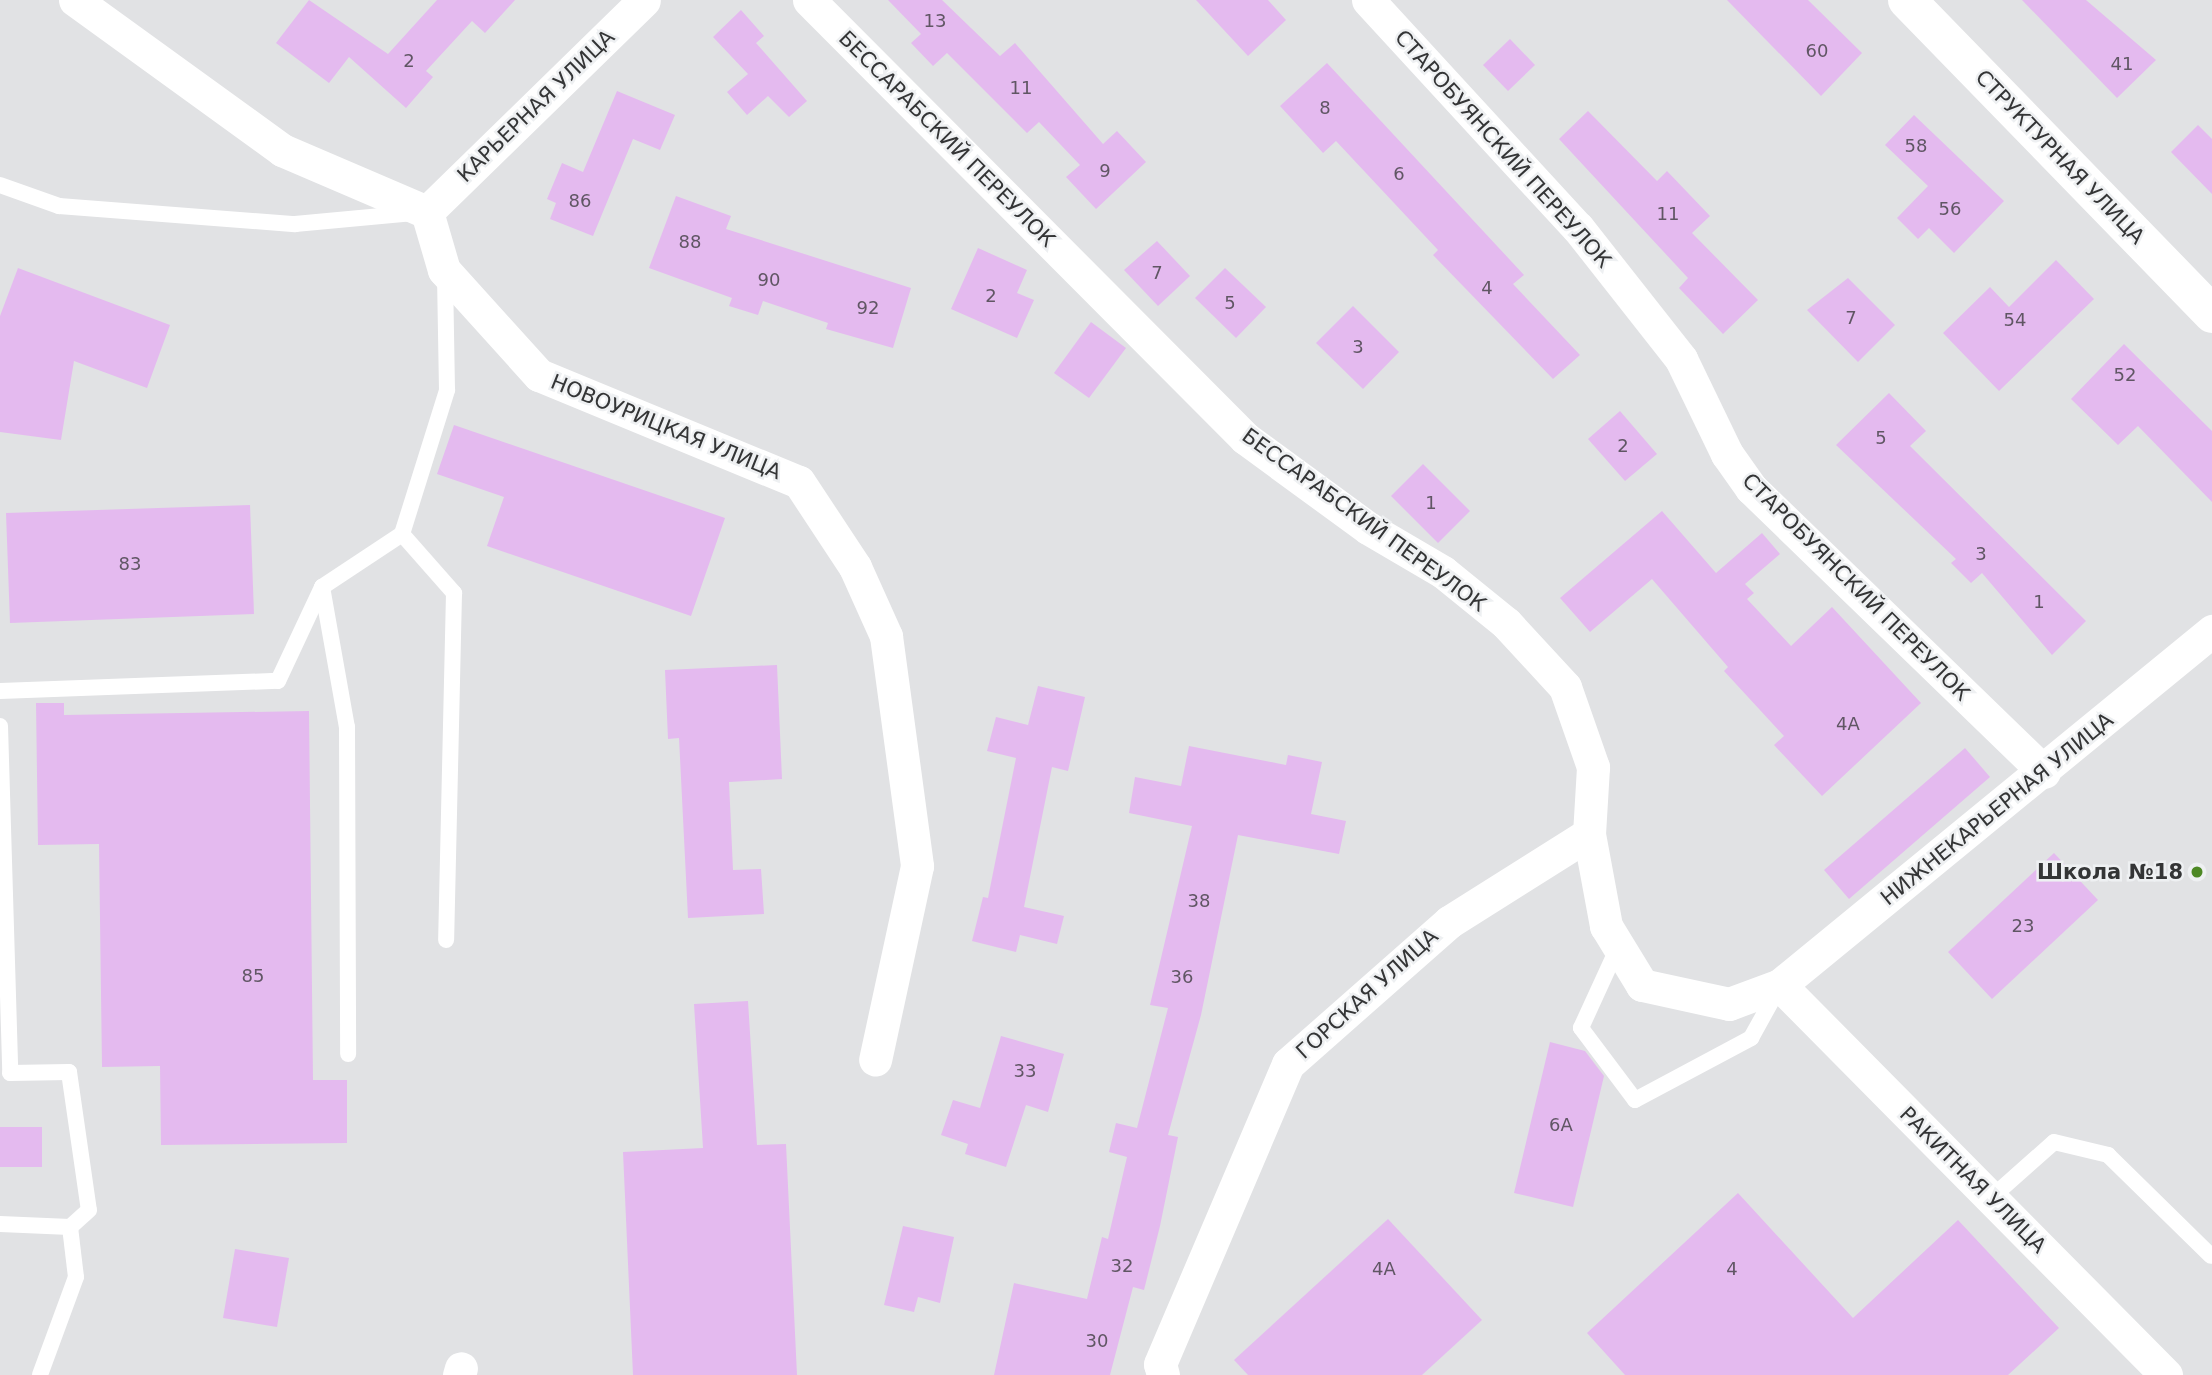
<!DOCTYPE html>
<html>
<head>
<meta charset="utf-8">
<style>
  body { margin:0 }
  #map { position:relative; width:2212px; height:1375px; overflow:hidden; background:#e1e2e4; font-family:"DejaVu Sans",sans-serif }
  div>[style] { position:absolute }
  .building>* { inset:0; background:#e4baef }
  .lane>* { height:16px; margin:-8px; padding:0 8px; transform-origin:8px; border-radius:8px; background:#fff }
  .street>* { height:33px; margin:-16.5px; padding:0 16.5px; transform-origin:16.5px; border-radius:16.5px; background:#fff }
  .secondary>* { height:38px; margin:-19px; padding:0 19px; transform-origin:19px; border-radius:19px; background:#fff }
  .dots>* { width:19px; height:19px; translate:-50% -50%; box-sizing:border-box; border:4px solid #eef0f2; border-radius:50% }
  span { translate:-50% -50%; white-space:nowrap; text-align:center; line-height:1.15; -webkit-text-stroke:5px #eef0f2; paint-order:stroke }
  .number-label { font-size:18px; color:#605664 }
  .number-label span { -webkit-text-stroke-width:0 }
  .street-label { font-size:21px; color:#343536 }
  .poi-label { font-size:21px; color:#343536; font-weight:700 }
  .right { translate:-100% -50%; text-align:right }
</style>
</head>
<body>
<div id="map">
  <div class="building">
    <div style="clip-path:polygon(309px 0,388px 54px,437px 0,515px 0,485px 33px,472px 21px,426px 71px,433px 77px,406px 108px,349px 57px,329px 83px,276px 43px)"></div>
    <div style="clip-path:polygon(888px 0,942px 0,1000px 56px,1015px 43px,1103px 144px,1117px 131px,1146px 162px,1096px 209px,1066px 177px,1080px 165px,1039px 122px,1027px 133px,947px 53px,933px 66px,911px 43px,921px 34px)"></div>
    <div style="clip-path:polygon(1196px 0,1268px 0,1286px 20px,1248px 56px)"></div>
    <div style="clip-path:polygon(1727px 0,1808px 0,1862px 53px,1821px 96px)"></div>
    <div style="clip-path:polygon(2022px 0,2086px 0,2156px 60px,2117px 98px)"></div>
    <div style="clip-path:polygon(741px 10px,764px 36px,756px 43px,807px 101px,789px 117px,768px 96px,747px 115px,727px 92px,748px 74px,713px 37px)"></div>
    <div style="clip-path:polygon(1510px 39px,1535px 65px,1508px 91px,1483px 65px)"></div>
    <div style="clip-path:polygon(1327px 63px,1524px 275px,1513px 284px,1580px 355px,1553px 379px,1433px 255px,1438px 250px,1336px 141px,1323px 153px,1280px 106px)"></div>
    <div style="clip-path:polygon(617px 91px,675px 115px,660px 150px,633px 139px,593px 236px,550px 219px,556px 203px,547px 199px,562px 163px,583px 172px)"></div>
    <div style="clip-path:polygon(1588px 111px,1657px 181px,1667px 171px,1710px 216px,1692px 233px,1758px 300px,1723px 334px,1679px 288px,1688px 278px,1559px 139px)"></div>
    <div style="clip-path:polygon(1914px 115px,2004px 201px,1954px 253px,1929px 228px,1918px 239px,1897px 218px,1928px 186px,1885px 145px)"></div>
    <div style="clip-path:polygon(2198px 125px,2212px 139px,2212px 194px,2171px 152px)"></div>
    <div style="clip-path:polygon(676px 196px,731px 216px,726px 229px,911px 288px,893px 348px,826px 329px,828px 323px,763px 301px,758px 315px,729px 306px,732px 298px,649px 268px)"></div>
    <div style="clip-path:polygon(1157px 241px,1190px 276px,1158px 306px,1124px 270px)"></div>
    <div style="clip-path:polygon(978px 248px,1027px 270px,1017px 293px,1034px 300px,1017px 338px,951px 309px)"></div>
    <div style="clip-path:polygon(2056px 260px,2094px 299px,1999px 391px,1943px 333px,1990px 287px,2009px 307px)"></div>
    <div style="clip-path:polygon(18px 268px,170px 325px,147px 388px,74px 361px,61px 440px,0 432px,0 316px)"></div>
    <div style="clip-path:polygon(1225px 268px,1266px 307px,1236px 338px,1195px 298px)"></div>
    <div style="clip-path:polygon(1848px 278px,1895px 325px,1858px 362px,1807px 310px)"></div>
    <div style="clip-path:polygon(1353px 306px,1399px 352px,1363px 389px,1316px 343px)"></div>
    <div style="clip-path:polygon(1091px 322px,1126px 348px,1089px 398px,1054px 373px)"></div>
    <div style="clip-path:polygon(2124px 344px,2212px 431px,2212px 502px,2138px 426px,2118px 445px,2071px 399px)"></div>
    <div style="clip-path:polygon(1889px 393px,1926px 431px,1910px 446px,2086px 621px,2052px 655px,1982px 573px,1971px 583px,1951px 563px,1956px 559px,1836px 445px)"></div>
    <div style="clip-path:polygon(1620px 411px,1657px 454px,1625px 481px,1588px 439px)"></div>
    <div style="clip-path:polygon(454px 425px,725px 518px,691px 616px,487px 546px,504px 497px,437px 474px)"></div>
    <div style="clip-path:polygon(1423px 464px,1470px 511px,1438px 543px,1391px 496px)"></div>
    <div style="clip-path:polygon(250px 505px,254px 614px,10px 623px,6px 513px)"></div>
    <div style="clip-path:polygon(1662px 511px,1716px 573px,1762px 533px,1780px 554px,1745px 584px,1754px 593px,1747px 599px,1791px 646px,1832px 607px,1921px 703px,1822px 796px,1774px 745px,1784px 736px,1724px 671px,1728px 667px,1652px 579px,1590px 632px,1560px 598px)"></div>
    <div style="clip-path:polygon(777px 665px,782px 779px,729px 782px,733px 870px,761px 869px,764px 914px,688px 918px,679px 738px,668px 739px,665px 670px)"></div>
    <div style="clip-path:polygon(1038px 686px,1085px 697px,1068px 771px,1052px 767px,1024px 907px,1064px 916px,1057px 944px,1020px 935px,1016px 952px,972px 941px,983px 897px,988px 898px,1016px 758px,987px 751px,996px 717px,1028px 725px)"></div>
    <div style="clip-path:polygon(36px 703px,64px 703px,64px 715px,309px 711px,313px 1080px,347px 1080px,347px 1143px,161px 1145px,160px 1066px,102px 1067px,99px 844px,38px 845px)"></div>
    <div style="clip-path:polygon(1189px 746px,1286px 765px,1288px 755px,1322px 762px,1311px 814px,1346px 821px,1339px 854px,1238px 835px,1201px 1015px,1168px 1135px,1178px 1137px,1160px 1226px,1144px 1290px,1133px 1287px,1110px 1375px,994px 1375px,1014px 1283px,1087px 1299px,1102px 1237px,1108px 1239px,1127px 1157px,1109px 1152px,1116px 1123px,1137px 1128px,1168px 1008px,1150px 1005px,1192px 826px,1129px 813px,1135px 777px,1181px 786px)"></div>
    <div style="clip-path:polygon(1965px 748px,1990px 777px,1849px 899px,1824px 870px)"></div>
    <div style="clip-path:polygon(2054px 853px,2098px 900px,1992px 999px,1948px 952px)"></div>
    <div style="clip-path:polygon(748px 1001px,757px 1145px,786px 1144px,797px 1375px,633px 1375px,623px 1152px,703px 1148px,694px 1004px)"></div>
    <div style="clip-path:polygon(1001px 1036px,1064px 1054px,1048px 1112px,1026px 1105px,1006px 1167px,965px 1154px,968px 1144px,941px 1135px,953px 1100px,980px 1108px)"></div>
    <div style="clip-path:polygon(1550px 1042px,1585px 1051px,1604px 1076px,1573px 1207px,1514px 1193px)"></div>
    <div style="clip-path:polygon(0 1127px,42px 1127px,42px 1167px,0 1167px)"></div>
    <div style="clip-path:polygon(1738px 1193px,1853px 1318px,1958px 1220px,2059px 1328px,2008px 1375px,1625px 1375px,1587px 1333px)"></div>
    <div style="clip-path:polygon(1388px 1219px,1482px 1320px,1422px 1375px,1248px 1375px,1234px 1360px)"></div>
    <div style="clip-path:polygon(903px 1226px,954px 1237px,940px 1303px,918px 1297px,914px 1312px,884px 1305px)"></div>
    <div style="clip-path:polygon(235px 1249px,289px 1258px,277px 1327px,223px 1318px)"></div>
  </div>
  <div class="lane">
    <div style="left:0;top:185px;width:63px;rotate:19.6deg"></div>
    <div style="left:59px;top:206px;width:237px;rotate:4.4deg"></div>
    <div style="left:295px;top:224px;width:119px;rotate:-5.3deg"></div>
    <div style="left:402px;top:534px;width:79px;rotate:48.6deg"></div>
    <div style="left:454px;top:593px;width:347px;rotate:91.3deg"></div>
    <div style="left:322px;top:587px;width:142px;rotate:79.9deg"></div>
    <div style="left:347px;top:727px;width:327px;rotate:89.8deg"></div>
    <div style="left:0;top:691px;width:278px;rotate:-2.1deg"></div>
    <div style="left:278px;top:681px;width:104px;rotate:-64.9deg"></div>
    <div style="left:322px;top:587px;width:96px;rotate:-33.5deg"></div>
    <div style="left:402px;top:534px;width:151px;rotate:-72.6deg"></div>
    <div style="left:447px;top:390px;width:114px;rotate:-91deg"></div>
    <div style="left:0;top:726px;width:347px;rotate:88.3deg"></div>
    <div style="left:10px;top:1073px;width:59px;rotate:-1deg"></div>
    <div style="left:69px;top:1072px;width:139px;rotate:81.8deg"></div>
    <div style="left:89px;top:1210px;width:25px;rotate:138deg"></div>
    <div style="left:1618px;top:947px;width:89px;rotate:114.6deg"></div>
    <div style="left:1581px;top:1028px;width:90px;rotate:53.1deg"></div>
    <div style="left:1635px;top:1100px;width:132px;rotate:-28.1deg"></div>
    <div style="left:1751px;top:1038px;width:54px;rotate:-61deg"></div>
    <div style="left:1991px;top:1198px;width:84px;rotate:-41.6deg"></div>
    <div style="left:2054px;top:1142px;width:56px;rotate:13.5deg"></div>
    <div style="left:2108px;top:1155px;width:144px;rotate:44.4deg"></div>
    <div style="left:0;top:1224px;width:70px;rotate:2.5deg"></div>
    <div style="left:70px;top:1227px;width:50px;rotate:83.2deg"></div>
    <div style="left:76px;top:1277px;width:104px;rotate:110.2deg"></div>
  </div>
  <div class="street">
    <div style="left:75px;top:0;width:256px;rotate:35.9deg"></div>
    <div style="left:282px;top:150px;width:158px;rotate:23.2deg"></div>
    <div style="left:809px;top:0;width:618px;rotate:45.13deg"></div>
    <div style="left:1245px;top:438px;width:152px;rotate:36.2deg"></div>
    <div style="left:1368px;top:528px;width:87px;rotate:30.4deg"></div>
    <div style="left:1443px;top:572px;width:81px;rotate:39deg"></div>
    <div style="left:1506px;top:623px;width:87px;rotate:47.3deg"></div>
    <div style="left:1565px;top:687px;width:85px;rotate:70.7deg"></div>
    <div style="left:1593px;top:767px;width:67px;rotate:93.4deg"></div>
    <div style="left:1589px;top:834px;width:94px;rotate:79.5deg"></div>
    <div style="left:1606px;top:926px;width:69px;rotate:58.6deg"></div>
    <div style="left:1642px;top:985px;width:89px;rotate:12.3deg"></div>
    <div style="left:1729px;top:1004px;width:54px;rotate:-20.4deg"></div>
    <div style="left:1780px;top:985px;width:559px;rotate:-39.33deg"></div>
    <div style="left:1368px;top:0;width:310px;rotate:47.4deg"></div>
    <div style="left:1578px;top:228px;width:167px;rotate:51.8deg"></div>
    <div style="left:1681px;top:359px;width:106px;rotate:64.2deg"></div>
    <div style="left:1727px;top:454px;width:42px;rotate:54.8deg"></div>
    <div style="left:1751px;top:488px;width:408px;rotate:44.1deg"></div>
    <div style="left:427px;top:212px;width:60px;rotate:73.7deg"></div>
    <div style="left:444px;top:270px;width:142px;rotate:47.9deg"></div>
    <div style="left:539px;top:375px;width:281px;rotate:22.4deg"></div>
    <div style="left:799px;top:482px;width:102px;rotate:56.6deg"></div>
    <div style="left:855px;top:567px;width:76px;rotate:65.8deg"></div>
    <div style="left:886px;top:636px;width:232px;rotate:82.3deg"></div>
    <div style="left:917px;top:866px;width:198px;rotate:102.2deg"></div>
    <div style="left:427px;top:212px;width:303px;rotate:-44.3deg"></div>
    <div style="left:1780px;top:985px;width:549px;rotate:45.3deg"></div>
    <div style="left:459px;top:1375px;width:7px;rotate:-74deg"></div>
    <div style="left:1163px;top:1375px;width:11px;rotate:-105deg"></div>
    <div style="left:1160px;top:1364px;width:326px;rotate:-66.9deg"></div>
    <div style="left:1288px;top:1064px;width:215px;rotate:-41.4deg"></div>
    <div style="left:1449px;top:922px;width:165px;rotate:-32.2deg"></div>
  </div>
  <div class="secondary">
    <div style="left:1907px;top:0;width:438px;rotate:45.8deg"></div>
  </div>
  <div class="dots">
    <div style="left:2197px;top:872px;background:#4d8824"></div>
  </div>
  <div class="number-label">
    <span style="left:935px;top:21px">13</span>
    <span style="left:1817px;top:51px">60</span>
    <span style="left:409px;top:61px">2</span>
    <span style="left:2122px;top:64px">41</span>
    <span style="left:1021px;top:88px">11</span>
    <span style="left:1325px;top:108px">8</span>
    <span style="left:1916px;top:146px">58</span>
    <span style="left:1105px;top:171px">9</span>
    <span style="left:1399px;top:174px">6</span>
    <span style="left:580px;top:201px">86</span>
    <span style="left:1950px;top:209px">56</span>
    <span style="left:1668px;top:214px">11</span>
    <span style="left:690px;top:242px">88</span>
    <span style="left:1157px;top:273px">7</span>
    <span style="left:769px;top:280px">90</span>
    <span style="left:1487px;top:288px">4</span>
    <span style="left:991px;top:296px">2</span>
    <span style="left:1230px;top:303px">5</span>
    <span style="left:868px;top:308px">92</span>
    <span style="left:1851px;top:318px">7</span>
    <span style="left:2015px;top:320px">54</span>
    <span style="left:1358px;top:347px">3</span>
    <span style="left:2125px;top:375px">52</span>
    <span style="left:1881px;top:438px">5</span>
    <span style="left:1623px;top:446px">2</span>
    <span style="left:1431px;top:503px">1</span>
    <span style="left:1981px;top:554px">3</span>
    <span style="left:130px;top:564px">83</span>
    <span style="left:2039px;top:602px">1</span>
    <span style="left:1848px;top:724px">4А</span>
    <span style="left:1199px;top:901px">38</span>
    <span style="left:2023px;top:926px">23</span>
    <span style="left:253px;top:976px">85</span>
    <span style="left:1182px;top:977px">36</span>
    <span style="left:1025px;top:1071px">33</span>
    <span style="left:1561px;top:1125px">6А</span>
    <span style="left:1122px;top:1266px">32</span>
    <span style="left:1384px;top:1269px">4А</span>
    <span style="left:1732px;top:1269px">4</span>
    <span style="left:1097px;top:1341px">30</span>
  </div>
  <div class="street-label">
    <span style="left:536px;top:106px;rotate:-44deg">КАРЬЕРНАЯ УЛИЦА</span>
    <span style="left:947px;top:139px;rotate:45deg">БЕССАРАБСКИЙ ПЕРЕУЛОК</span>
    <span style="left:1503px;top:149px;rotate:48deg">СТАРОБУЯНСКИЙ ПЕРЕУЛОК</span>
    <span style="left:2060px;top:157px;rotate:46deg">СТРУКТУРНАЯ УЛИЦА</span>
    <span style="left:666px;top:427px;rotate:22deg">НОВОУРИЦКАЯ УЛИЦА</span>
    <span style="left:1364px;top:520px;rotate:36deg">БЕССАРАБСКИЙ ПЕРЕУЛОК</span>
    <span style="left:1856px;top:587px;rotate:45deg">СТАРОБУЯНСКИЙ ПЕРЕУЛОК</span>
    <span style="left:1997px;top:809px;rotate:-39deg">НИЖНЕКАРЬЕРНАЯ УЛИЦА</span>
    <span style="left:1367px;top:994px;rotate:-42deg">ГОРСКАЯ УЛИЦА</span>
    <span style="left:1973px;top:1180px;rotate:45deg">РАКИТНАЯ УЛИЦА</span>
  </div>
  <div class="poi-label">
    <span class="right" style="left:2183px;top:872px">Школа №18</span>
  </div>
</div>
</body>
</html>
